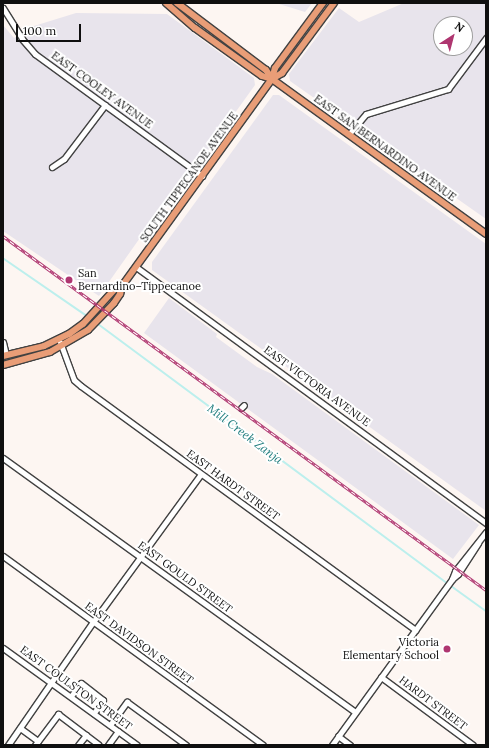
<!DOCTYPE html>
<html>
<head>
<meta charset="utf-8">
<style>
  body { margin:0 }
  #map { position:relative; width:489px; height:748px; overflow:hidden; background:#fdf6f2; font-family:Lora,serif }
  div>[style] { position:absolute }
  .industrial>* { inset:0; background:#e8e4ec }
  .stream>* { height:1.5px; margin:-0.75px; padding:0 0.75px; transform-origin:0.75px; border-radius:0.75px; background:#bcefed }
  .roads { filter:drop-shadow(1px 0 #424242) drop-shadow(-1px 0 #424242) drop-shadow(0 1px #424242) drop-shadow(0 -1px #424242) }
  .minor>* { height:5px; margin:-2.5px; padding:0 2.5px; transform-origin:2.5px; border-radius:2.5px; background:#fff }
  .major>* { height:6px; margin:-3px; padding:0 3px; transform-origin:3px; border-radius:3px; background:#e99d77 }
  .rail>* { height:3px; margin-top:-1.5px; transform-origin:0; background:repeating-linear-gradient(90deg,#fff 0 4.5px,#af3670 0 9px); box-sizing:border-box; border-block:1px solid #af3670 }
  .dots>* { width:11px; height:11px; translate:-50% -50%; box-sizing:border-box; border:2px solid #fff; border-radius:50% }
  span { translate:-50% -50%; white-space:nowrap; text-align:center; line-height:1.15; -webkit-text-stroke:4px #fff; paint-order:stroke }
  .street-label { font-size:11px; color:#0f0f0f }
  .poi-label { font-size:11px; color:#0f0f0f }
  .left { translate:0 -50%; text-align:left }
  .right { translate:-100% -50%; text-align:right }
  .water-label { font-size:12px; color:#237f80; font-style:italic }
  .frame { position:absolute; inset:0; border:4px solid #0f0f0f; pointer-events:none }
  .north { position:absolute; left:433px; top:16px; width:40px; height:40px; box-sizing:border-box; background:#fff; border:1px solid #9f9f9f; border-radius:50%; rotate:36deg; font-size:11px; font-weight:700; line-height:16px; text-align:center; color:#0f0f0f }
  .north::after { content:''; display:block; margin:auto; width:14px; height:18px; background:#af3670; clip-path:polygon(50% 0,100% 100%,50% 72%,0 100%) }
  .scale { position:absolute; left:16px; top:24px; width:65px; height:18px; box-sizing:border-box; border:2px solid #0f0f0f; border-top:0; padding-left:5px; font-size:12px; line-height:14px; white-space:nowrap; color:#0f0f0f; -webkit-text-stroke:3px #fff; paint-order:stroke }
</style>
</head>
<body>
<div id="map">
  <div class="industrial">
    <div style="clip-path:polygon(276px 3px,312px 3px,305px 12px)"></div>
    <div style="clip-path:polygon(evenodd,404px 3px,486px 3px,486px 219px,290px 81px,289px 74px,339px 8px,359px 22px,404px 3px,441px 24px,465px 24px,465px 48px,441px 48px,441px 24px)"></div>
    <div style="clip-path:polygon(76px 13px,167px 14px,254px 78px,255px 85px,199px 163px,195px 163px,160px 215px,154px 218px,99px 296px,3px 231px,3px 25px,14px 38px,34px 26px)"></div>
    <div style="clip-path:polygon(273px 95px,279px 95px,486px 244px,486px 511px,152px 270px,152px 262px)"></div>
    <div style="clip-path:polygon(169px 298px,217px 334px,216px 337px,257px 367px,272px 374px,479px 525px,453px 559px,144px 333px)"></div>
  </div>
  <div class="stream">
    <div style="left:3px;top:258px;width:102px;rotate:34.6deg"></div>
    <div style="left:97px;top:323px;width:436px;rotate:36.6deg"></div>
    <div style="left:450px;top:585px;width:44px;rotate:35.8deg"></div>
  </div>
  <div class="roads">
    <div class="minor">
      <div style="left:3px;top:8px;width:36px;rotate:58deg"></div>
      <div style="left:22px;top:39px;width:20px;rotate:49deg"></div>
      <div style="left:35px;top:54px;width:207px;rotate:36.1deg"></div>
      <div style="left:349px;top:134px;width:26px;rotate:-50deg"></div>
      <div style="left:366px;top:114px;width:86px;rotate:-17deg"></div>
      <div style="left:448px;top:89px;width:64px;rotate:-53.3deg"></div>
      <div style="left:52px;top:167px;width:14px;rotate:-34deg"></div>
      <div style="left:64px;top:159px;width:68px;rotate:-52.8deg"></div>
      <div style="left:136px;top:267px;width:434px;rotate:36.2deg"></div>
      <div style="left:3px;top:342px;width:13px;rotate:77deg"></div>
      <div style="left:60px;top:342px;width:40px;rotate:69.8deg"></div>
      <div style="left:74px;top:380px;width:9px;rotate:41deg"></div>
      <div style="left:81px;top:386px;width:414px;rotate:36.1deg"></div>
      <div style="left:241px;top:408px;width:4px;rotate:-45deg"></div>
      <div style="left:3px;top:458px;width:434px;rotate:35.8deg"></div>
      <div style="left:3px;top:556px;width:321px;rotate:36deg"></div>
      <div style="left:452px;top:579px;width:8px;rotate:-40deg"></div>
      <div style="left:458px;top:574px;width:37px;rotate:-57deg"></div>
      <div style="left:3px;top:648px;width:165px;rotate:35.9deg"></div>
      <div style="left:381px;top:677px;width:114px;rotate:36.5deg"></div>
      <div style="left:71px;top:696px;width:16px;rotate:-52deg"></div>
      <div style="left:81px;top:683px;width:28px;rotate:38deg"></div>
      <div style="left:103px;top:700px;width:16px;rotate:125deg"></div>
      <div style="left:110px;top:725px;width:29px;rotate:-54deg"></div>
      <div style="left:127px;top:702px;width:73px;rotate:36.1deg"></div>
      <div style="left:20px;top:728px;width:22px;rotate:36deg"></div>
      <div style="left:338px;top:736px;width:15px;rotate:37deg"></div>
      <div style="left:8px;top:745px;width:150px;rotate:-55.4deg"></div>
      <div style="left:93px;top:622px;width:183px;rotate:-53.9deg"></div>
      <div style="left:35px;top:745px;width:39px;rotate:-53deg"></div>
      <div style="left:58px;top:714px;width:51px;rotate:37.1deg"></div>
      <div style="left:78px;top:745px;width:13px;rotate:-51deg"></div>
      <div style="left:108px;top:745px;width:17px;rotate:-54deg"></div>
      <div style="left:332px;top:745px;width:205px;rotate:-54.1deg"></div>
      <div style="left:452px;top:579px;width:9px;rotate:-69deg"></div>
      <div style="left:455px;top:571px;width:50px;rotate:-51.5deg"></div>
    </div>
    <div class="major">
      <div style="left:166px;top:3px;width:38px;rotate:41deg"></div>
      <div style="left:195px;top:28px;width:82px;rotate:35.6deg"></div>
      <div style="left:262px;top:76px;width:10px;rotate:17deg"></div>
      <div style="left:177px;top:3px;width:111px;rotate:37deg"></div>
      <div style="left:266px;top:70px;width:11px;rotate:56deg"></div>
      <div style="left:272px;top:79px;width:264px;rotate:35.9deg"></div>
      <div style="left:272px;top:79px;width:12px;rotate:-31deg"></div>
      <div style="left:282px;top:73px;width:87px;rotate:-53.4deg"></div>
      <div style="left:3px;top:356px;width:42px;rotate:-13.7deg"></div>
      <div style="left:44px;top:346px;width:28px;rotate:-26deg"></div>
      <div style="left:69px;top:334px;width:17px;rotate:-36deg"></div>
      <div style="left:83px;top:324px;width:47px;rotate:-47.6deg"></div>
      <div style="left:115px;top:289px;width:8px;rotate:-23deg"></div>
      <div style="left:122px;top:286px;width:256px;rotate:-54.1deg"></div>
      <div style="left:272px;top:79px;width:11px;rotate:-75deg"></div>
      <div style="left:275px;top:68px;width:81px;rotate:-53.6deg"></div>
      <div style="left:3px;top:365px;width:49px;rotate:-15.5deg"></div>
      <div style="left:50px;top:352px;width:44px;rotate:-30.1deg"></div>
      <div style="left:88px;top:330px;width:37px;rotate:-46deg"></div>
      <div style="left:114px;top:303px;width:11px;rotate:-56deg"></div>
      <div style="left:120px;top:294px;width:8px;rotate:-76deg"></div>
    </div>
  </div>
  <div class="rail">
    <div style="left:3px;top:236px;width:599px;rotate:36.24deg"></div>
  </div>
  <div class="dots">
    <div style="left:69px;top:280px;background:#af3670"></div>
    <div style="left:447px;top:649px;background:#af3670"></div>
  </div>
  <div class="street-label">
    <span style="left:102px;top:90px;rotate:36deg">EAST COOLEY AVENUE</span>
    <span style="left:385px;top:148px;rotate:36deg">EAST SAN BERNARDINO AVENUE</span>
    <span style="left:189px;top:177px;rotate:-54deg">SOUTH TIPPECANOE AVENUE</span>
    <span style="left:317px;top:386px;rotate:36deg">EAST VICTORIA AVENUE</span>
    <span style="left:233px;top:485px;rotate:36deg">EAST HARDT STREET</span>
    <span style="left:185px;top:577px;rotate:36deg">EAST GOULD STREET</span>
    <span style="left:139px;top:643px;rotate:36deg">EAST DAVIDSON STREET</span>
    <span style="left:76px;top:688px;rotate:36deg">EAST COULSTON STREET</span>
    <span style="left:433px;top:703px;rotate:37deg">HARDT STREET</span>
  </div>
  <div class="poi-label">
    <span class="left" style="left:78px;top:280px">San<br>Bernardino–Tippecanoe</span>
    <span class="right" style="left:439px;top:649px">Victoria<br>Elementary School</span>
  </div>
  <div class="water-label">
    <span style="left:245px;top:434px;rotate:37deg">Mill Creek Zanja</span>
  </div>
  <div class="frame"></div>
  <div class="north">N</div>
  <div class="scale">100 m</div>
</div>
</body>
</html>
